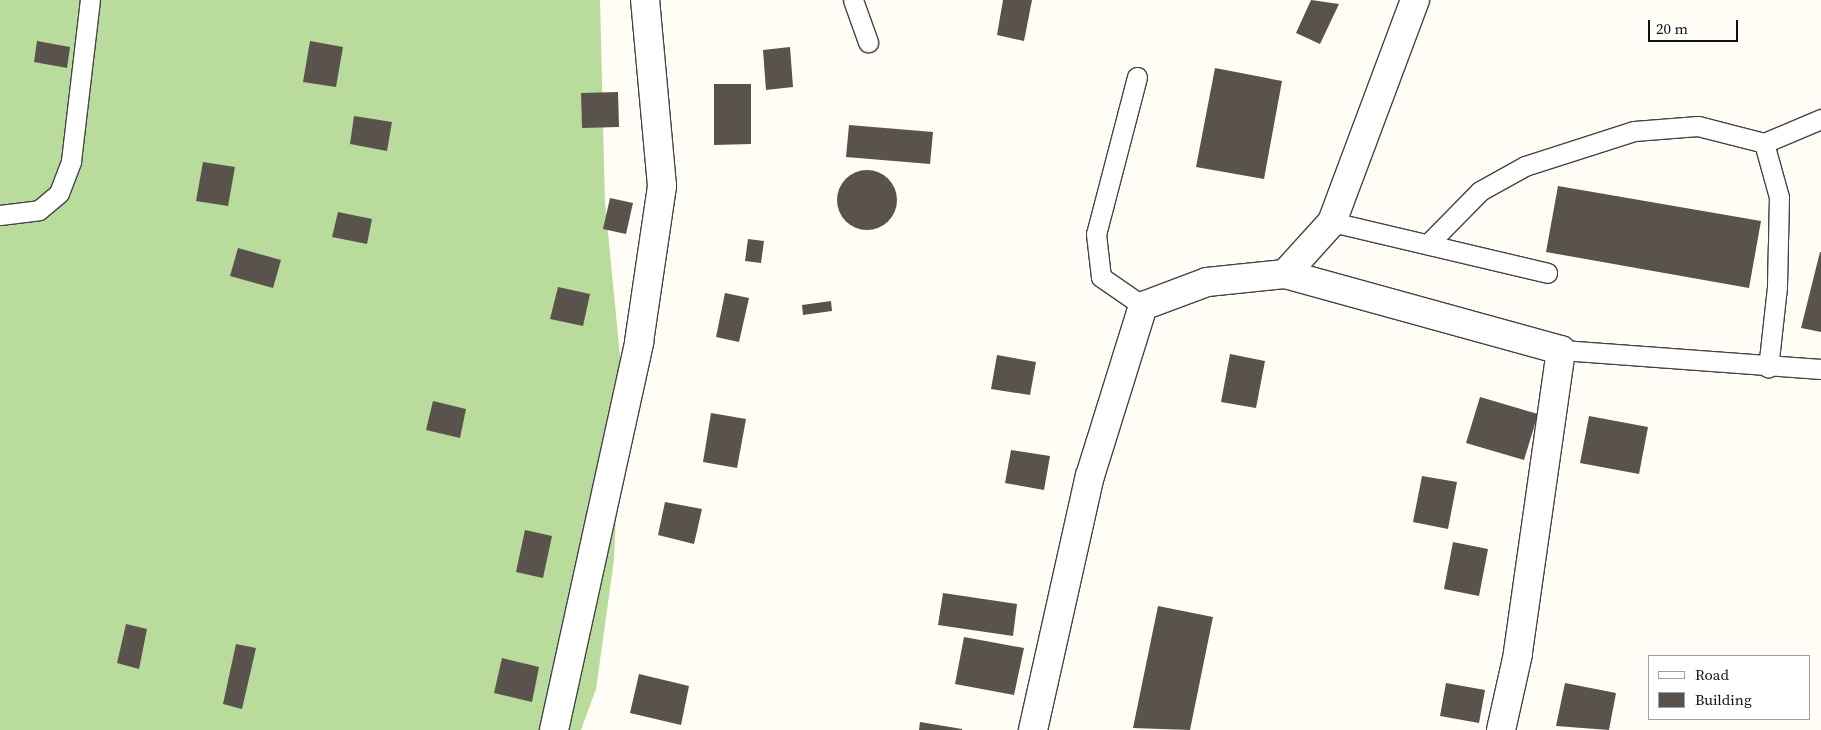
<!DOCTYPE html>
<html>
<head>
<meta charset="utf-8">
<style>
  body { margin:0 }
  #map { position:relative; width:1821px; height:730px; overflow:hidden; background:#fffdf5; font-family:"Source Serif 4",serif }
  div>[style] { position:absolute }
  .forest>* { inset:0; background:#b9dc9c }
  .building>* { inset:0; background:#5a524d }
  .round { border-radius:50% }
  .roads { filter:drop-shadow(1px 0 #444) drop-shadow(-1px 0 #444) drop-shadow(0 1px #444) drop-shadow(0 -1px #444) }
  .service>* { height:19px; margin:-9.5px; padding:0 9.5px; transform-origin:9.5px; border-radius:9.5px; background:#fff }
  .minor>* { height:28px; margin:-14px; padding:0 14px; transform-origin:14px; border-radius:14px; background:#fff }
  span { translate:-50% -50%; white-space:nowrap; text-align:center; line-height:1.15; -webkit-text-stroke:5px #fff; paint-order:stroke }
  .legend { position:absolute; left:1648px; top:655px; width:162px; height:65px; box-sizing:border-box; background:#fff; border:1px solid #a0a0a0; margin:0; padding:6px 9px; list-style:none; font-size:15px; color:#111 }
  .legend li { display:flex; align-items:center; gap:10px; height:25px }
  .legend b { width:25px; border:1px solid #a0a0a0 }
  .scale { position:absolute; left:1648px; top:20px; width:90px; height:22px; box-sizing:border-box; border:2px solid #111; border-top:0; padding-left:6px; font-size:15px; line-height:18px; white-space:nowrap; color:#111; -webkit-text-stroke:4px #fff; paint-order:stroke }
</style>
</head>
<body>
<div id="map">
  <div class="forest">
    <div style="clip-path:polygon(0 0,600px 0,605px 202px,620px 356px,619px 451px,614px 560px,596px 689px,581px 730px,0 730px)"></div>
  </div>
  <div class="building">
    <div style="clip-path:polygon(1003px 0,1032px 0,1024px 41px,997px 35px)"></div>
    <div style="clip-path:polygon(1311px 0,1339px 4px,1320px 44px,1296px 33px)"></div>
    <div style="clip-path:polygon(37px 41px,70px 47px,67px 68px,34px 62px)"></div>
    <div style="clip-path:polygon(310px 41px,343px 47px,336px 87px,303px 82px)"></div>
    <div style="clip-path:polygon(790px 47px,793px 87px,766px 90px,763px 50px)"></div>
    <div style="clip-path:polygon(1215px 68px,1282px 81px,1264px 179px,1196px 167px)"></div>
    <div style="clip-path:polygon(714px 84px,751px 84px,751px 144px,714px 145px)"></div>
    <div style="clip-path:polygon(618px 92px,619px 127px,582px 128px,581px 93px)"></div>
    <div style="clip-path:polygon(354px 116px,392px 122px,387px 151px,350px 144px)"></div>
    <div style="clip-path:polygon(849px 125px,933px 132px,930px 164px,846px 157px)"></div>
    <div style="clip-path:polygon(203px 162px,235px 167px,228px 206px,196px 201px)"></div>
    <div class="round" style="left:837px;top:170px;width:60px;height:60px"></div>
    <div style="clip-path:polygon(1558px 186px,1761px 221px,1749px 288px,1546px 252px)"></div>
    <div style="clip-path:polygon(610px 198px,633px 203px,626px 234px,603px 229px)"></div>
    <div style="clip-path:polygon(338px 212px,372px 219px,367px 244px,332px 237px)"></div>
    <div style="clip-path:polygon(748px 239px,764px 241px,761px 263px,745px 261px)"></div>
    <div style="clip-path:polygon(238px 248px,281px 260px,273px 288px,230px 276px)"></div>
    <div style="clip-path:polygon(1820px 252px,1821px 252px,1821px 332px,1801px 328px)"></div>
    <div style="clip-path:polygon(558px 287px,590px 294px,583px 326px,550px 319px)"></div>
    <div style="clip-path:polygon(725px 293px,749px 298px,739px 342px,716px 337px)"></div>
    <div style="clip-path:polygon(831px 301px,832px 311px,803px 315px,802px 305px)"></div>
    <div style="clip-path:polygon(1230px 354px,1265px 361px,1256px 408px,1221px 402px)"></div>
    <div style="clip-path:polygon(997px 355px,1036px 362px,1030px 395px,991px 389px)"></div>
    <div style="clip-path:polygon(1480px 397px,1538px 414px,1524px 460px,1466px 443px)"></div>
    <div style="clip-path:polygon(433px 401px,466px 409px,460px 438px,426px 430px)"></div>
    <div style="clip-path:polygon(711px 413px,746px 419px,737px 468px,703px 462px)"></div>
    <div style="clip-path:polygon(1589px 416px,1648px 427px,1639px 474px,1580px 463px)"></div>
    <div style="clip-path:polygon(1011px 450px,1050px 456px,1044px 490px,1005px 483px)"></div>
    <div style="clip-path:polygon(1422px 476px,1457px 482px,1448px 529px,1413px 522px)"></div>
    <div style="clip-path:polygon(665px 502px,702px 509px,694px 544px,658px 535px)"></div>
    <div style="clip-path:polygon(525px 530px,552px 536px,543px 578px,516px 572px)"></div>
    <div style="clip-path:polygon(1453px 542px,1488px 549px,1479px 596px,1444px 589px)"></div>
    <div style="clip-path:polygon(943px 593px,1017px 604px,1013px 636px,938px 625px)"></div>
    <div style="clip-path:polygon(1158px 606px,1213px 617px,1190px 730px,1133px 728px)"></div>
    <div style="clip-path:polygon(126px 624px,147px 629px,139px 669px,117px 663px)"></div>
    <div style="clip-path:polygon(964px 637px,1024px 648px,1014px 695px,955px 684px)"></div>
    <div style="clip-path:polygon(236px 644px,256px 648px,242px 709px,223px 704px)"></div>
    <div style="clip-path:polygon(502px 658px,539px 667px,532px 702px,494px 693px)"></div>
    <div style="clip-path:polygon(639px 674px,689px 686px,681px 725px,630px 713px)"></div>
    <div style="clip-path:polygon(1446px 683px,1485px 690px,1479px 723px,1440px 716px)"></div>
    <div style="clip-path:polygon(1565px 683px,1616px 693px,1609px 730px,1556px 726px)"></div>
    <div style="clip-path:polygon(920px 722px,962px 729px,962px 730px,919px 730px)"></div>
  </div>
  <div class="roads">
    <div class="service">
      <div style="left:853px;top:0;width:45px;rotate:70.3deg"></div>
      <div style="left:1137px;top:77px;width:162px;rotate:104.6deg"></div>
      <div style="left:1096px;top:234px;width:43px;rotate:83.4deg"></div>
      <div style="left:1101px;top:277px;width:51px;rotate:34.6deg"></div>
      <div style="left:1764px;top:143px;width:62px;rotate:-22.8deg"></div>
      <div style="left:0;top:215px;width:39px;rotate:-7deg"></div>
      <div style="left:39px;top:210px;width:26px;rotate:-40deg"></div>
      <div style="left:59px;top:193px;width:34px;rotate:-69deg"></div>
      <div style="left:71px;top:161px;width:162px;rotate:-83.3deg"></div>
      <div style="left:1332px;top:222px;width:221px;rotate:13.3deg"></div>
      <div style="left:1428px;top:244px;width:74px;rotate:-45.5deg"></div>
      <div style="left:1480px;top:191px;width:51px;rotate:-29.1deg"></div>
      <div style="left:1525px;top:166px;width:114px;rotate:-17.8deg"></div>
      <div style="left:1634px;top:131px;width:64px;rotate:-4.5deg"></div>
      <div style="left:1698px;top:126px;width:68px;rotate:14.4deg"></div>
      <div style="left:1764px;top:143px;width:56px;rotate:74.5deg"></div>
      <div style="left:1779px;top:197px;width:90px;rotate:91.3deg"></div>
      <div style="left:1777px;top:287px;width:81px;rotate:96.3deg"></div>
      <div style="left:1561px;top:350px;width:261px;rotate:4.2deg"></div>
    </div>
    <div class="minor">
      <div style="left:1285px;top:274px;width:286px;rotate:15.4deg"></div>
      <div style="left:1561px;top:350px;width:307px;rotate:98.1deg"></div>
      <div style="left:1518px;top:654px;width:78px;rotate:102.6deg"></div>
      <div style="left:554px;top:730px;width:397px;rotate:-77.6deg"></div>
      <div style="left:639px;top:342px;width:158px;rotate:-81.6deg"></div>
      <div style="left:662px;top:186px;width:187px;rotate:-95.2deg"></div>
      <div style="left:1033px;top:730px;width:260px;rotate:-77.4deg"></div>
      <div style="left:1090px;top:476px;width:178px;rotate:-72.7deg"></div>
      <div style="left:1143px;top:306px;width:68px;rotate:-20.6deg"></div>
      <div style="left:1207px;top:282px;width:78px;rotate:-5.9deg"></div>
      <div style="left:1285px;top:274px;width:70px;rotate:-47.9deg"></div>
      <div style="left:1332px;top:222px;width:237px;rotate:-69.5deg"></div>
    </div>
  </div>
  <ul class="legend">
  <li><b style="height:6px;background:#fff"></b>Road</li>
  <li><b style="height:14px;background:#5a524d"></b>Building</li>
  </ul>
  <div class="scale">20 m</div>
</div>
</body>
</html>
